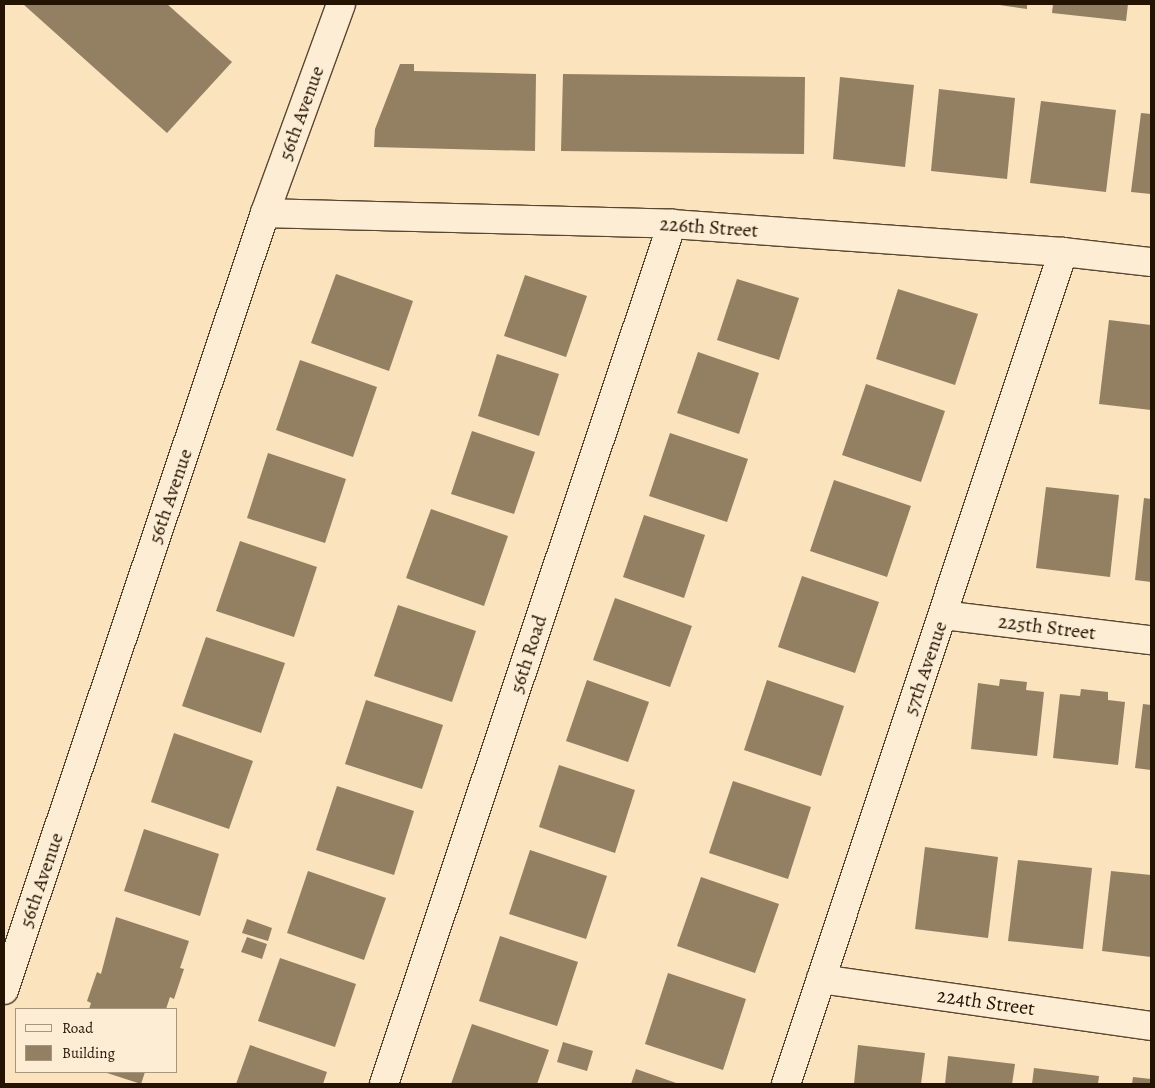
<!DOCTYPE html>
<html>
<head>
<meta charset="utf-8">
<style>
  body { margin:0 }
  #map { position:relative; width:1155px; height:1088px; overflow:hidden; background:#fae3bd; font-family:Alegreya,serif }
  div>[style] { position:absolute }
  .building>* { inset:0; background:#937f62 }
  .roads { filter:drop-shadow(1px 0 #59472f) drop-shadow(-1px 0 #59472f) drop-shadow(0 1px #59472f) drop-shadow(0 -1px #59472f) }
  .minor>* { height:28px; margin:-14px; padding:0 14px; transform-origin:14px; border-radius:14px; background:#fcedd4 }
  span { translate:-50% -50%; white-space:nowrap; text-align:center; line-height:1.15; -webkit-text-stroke:4.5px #fcedd4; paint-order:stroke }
  .street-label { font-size:20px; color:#231300 }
  .frame { position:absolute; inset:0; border:5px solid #231300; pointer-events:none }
  .legend { position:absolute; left:15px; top:1008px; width:162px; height:65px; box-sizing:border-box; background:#fcedd4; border:1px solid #a5967f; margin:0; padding:6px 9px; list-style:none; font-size:15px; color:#231300 }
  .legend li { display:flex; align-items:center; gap:10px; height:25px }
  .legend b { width:25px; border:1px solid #a5967f }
</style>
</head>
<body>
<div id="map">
  <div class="building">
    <div style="clip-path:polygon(23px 4px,167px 4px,232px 62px,167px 133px)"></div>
    <div style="clip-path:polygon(993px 4px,1027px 4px,1027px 9px)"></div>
    <div style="clip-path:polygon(1053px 4px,1128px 4px,1126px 21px,1052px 13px)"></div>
    <div style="clip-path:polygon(400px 64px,414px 64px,414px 71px,536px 74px,535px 151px,374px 147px,375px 129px)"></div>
    <div style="clip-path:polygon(563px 74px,805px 77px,804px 154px,561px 151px)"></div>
    <div style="clip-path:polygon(840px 77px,914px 85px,905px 167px,833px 159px)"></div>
    <div style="clip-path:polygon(939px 89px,1015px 98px,1007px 179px,931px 171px)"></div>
    <div style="clip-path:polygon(1041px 101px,1116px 110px,1106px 192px,1030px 183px)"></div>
    <div style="clip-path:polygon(1141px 113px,1151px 114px,1151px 194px,1131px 192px)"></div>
    <div style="clip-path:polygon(336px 274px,413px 301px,389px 371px,311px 343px)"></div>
    <div style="clip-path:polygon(525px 275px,587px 296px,566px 357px,504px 336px)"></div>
    <div style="clip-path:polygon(737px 279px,799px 298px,779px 360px,717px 340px)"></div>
    <div style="clip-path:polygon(898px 289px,978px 314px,955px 385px,876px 359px)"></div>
    <div style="clip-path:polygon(1109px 320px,1151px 325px,1151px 410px,1099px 404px)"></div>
    <div style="clip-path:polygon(698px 352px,759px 373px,739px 434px,677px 413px)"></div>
    <div style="clip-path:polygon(497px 354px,559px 374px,539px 436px,478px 416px)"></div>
    <div style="clip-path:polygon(300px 360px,377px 387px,353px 457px,276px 430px)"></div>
    <div style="clip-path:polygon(866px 384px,945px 411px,921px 482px,842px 455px)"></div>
    <div style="clip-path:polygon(472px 431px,535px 452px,514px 514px,451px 494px)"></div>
    <div style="clip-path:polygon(670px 433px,748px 459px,727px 522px,649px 496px)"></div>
    <div style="clip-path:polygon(268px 453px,346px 479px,325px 543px,247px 518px)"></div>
    <div style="clip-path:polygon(834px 480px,911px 506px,887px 577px,810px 551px)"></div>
    <div style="clip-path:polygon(1046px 487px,1119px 495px,1110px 577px,1036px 568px)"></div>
    <div style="clip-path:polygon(1144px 498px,1151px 499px,1151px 582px,1135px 580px)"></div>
    <div style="clip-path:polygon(431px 509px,508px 536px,484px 606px,406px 578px)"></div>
    <div style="clip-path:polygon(644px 515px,705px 535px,684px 598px,623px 577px)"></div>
    <div style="clip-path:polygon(240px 541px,317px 567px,294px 637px,216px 611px)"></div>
    <div style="clip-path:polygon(802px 576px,879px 602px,855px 673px,778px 647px)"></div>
    <div style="clip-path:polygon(615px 598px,692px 626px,670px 687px,593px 660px)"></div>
    <div style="clip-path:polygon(398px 605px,476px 631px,452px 702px,374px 676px)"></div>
    <div style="clip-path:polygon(206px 637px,285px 663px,261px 733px,182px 706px)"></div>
    <div style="clip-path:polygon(1000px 679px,1027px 682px,1026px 690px,1044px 692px,1037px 756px,971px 749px,978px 683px,999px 686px)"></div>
    <div style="clip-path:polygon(587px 680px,649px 702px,628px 762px,566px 741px)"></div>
    <div style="clip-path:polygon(767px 680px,844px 706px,821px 776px,744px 750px)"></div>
    <div style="clip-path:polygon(1081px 689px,1108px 692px,1108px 700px,1125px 702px,1118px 765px,1053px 758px,1060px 694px,1080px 696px)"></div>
    <div style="clip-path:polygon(366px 700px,443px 725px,422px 789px,345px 764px)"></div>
    <div style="clip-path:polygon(1143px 704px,1151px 705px,1151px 770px,1135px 768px)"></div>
    <div style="clip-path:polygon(174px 733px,253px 761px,229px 829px,151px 802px)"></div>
    <div style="clip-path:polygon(559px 765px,635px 790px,615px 853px,539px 827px)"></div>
    <div style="clip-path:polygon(733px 781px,811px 807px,788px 879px,709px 853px)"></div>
    <div style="clip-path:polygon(337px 786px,414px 811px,394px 875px,316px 850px)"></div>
    <div style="clip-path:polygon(144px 829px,219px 854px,200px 916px,124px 891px)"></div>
    <div style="clip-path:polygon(925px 847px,998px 857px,988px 938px,915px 929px)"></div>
    <div style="clip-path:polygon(530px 850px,607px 876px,586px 939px,509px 914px)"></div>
    <div style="clip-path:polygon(1018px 860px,1092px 868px,1083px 949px,1008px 941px)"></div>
    <div style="clip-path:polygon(308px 871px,386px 898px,364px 960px,287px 933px)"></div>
    <div style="clip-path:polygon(1111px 871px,1151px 875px,1151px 957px,1102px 951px)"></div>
    <div style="clip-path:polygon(701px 877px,779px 904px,755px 973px,677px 946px)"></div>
    <div style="clip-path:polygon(116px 917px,189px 941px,180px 968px,184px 969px,174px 999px,170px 997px,166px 1009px,89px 1009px,91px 1003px,87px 1001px,97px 972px,101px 974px)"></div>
    <div style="clip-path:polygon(247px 919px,272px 928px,268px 941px,242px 933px)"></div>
    <div style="clip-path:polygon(500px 936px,578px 962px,557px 1026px,479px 1001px)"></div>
    <div style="clip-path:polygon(247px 937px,267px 944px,262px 959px,241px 952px)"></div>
    <div style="clip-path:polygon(280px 958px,356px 984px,335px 1047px,258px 1021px)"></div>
    <div style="clip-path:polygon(668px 973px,746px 999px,723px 1070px,645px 1044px)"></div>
    <div style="clip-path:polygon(472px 1024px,549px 1050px,537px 1084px,451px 1084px)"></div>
    <div style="clip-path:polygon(563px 1042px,593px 1051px,587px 1071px,557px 1062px)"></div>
    <div style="clip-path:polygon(250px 1045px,327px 1072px,323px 1084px,236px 1084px)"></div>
    <div style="clip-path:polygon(858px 1045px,925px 1053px,921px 1084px,854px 1084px)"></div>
    <div style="clip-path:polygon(948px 1056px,1015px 1064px,1012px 1084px,945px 1084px)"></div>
    <div style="clip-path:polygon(1034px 1068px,1099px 1076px,1098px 1084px,1032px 1084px)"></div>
    <div style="clip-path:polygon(636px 1069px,679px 1084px,631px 1084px)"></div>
    <div style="clip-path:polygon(104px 1072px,145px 1072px,141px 1084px)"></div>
    <div style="clip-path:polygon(1133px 1077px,1151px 1079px,1151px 1084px,1132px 1084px)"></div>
  </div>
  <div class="roads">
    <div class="minor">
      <div style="left:265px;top:213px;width:407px;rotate:1.5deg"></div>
      <div style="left:672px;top:224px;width:392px;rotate:4.1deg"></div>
      <div style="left:1063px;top:252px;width:89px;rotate:6.5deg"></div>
      <div style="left:943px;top:615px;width:209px;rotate:6.9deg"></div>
      <div style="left:821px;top:979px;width:333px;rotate:8.1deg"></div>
      <div style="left:4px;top:990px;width:820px;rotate:-71.43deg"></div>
      <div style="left:265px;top:213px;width:222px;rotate:-70deg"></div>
      <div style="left:384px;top:1084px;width:907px;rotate:-71.49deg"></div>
      <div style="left:786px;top:1084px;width:877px;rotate:-71.59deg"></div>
    </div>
  </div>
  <div class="street-label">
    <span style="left:301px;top:113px;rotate:-70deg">56th Avenue</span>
    <span style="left:709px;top:227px;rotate:4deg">226th Street</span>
    <span style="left:170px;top:496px;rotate:-71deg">56th Avenue</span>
    <span style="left:1047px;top:627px;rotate:7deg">225th Street</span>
    <span style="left:528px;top:654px;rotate:-72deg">56th Road</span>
    <span style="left:925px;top:668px;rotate:-71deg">57th Avenue</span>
    <span style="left:41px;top:880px;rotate:-71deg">56th Avenue</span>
    <span style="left:986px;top:1002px;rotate:8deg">224th Street</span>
  </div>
  <div class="frame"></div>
  <ul class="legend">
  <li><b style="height:6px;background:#fcedd4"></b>Road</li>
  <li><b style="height:14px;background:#937f62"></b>Building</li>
  </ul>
</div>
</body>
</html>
